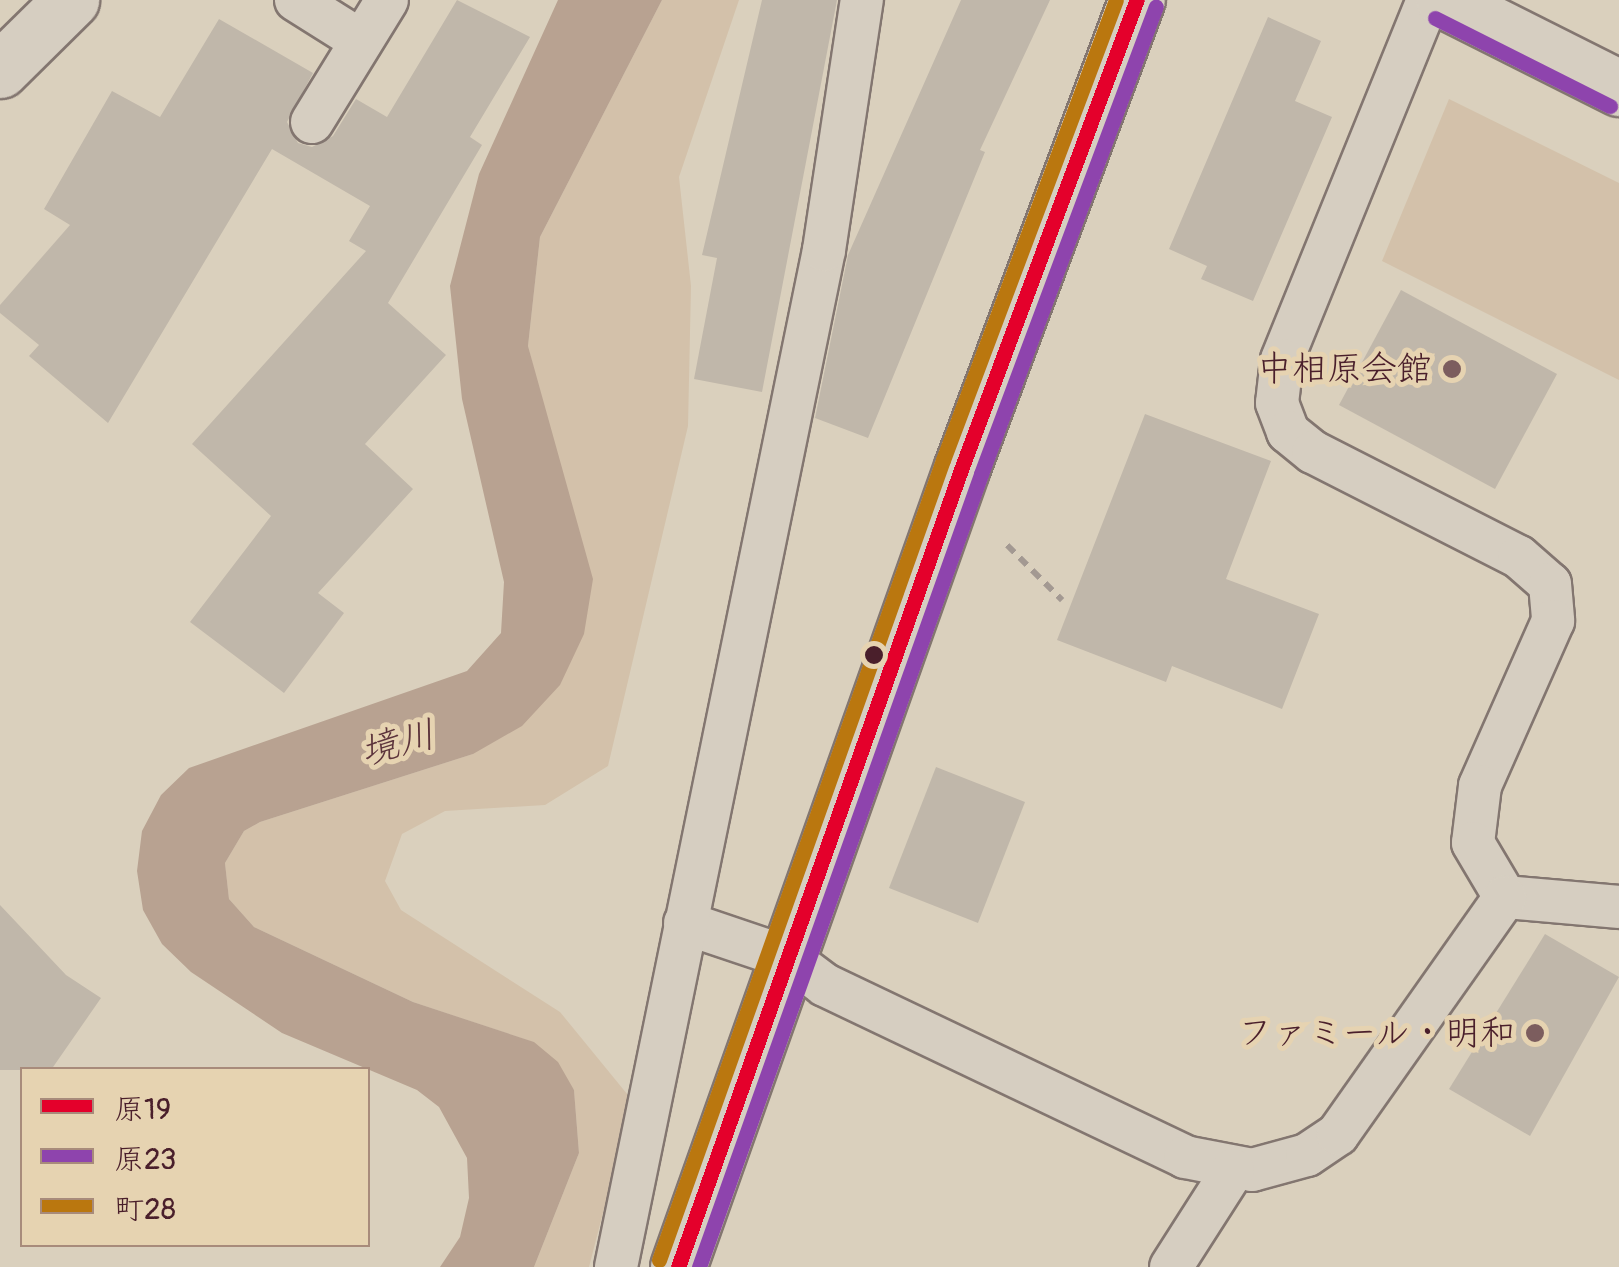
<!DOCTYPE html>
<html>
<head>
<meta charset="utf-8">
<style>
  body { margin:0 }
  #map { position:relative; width:1619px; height:1267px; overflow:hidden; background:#dad0bd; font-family:Pangolin,"Klee One",sans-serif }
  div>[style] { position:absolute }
  .green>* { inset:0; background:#d3c1aa }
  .water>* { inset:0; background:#b8a291 }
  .building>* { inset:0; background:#c0b7aa }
  .path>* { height:6px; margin-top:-3px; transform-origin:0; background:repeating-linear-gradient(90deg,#a39992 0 10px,transparent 0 18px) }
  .roads { filter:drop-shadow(2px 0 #837670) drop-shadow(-2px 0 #837670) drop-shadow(0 2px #837670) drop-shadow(0 -2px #837670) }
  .service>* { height:42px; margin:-21px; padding:0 21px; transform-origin:21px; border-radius:21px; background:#d6cec1 }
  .minor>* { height:55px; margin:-27.5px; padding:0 27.5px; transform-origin:27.5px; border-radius:27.5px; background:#d6cec1 }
  .secondary>* { height:55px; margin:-27.5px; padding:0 27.5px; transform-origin:27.5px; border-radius:27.5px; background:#d6cec1 }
  .primary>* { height:55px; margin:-27.5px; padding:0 27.5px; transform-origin:27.5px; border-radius:27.5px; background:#d6cec1 }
  .bus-1>* { height:15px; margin:-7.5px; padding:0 7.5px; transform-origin:7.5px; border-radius:7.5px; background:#e4002b }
  .bus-2>* { height:15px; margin:-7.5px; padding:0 7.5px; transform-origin:7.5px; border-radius:7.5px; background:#8e44ad }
  .bus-3>* { height:15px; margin:-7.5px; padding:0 7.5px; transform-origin:7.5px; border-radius:7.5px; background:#ba770f }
  .dots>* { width:28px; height:28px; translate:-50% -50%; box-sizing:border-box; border:5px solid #e6d3b1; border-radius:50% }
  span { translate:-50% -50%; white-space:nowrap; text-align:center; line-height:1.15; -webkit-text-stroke:10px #e6d3b1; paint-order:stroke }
  .poi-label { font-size:35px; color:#4a1f2b }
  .right { translate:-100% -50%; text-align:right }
  .water-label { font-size:38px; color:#5d353c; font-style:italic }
  .legend { position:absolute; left:20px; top:1067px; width:350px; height:180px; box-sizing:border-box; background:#e6d3b1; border:2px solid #a88b7b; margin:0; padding:12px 18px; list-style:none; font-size:30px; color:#4a1f2b }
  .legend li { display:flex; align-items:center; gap:20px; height:50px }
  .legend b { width:50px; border:2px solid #a88b7b }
</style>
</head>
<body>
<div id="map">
  <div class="green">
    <div style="clip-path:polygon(662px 0,739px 0,679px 177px,691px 286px,688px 426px,608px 766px,545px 805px,445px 811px,402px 834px,385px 881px,401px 910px,560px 1012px,632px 1100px,589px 1267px,534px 1267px,579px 1153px,574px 1090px,533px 1042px,413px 1002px,254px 927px,229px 899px,225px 863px,244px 831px,260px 822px,473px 754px,554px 451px,528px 346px,540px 237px)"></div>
    <div style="clip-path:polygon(1449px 99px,1619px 183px,1619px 380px,1382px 261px)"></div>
  </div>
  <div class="water">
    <div style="clip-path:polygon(558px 0,662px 0,540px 237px,528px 346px,593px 579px,584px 634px,560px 685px,522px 726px,473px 754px,260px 822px,244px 831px,225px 863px,229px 899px,254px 927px,413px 1002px,534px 1042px,558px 1062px,574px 1090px,579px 1153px,534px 1267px,440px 1267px,460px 1237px,469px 1198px,467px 1158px,439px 1107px,417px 1090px,282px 1033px,191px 972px,162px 944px,143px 910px,137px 871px,142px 831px,161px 795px,189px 768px,467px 671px,501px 633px,504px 582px,462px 399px,450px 286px,479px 174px)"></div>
  </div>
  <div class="building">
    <div style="clip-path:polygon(457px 0,530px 37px,470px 137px,482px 145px,388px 303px,446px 355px,365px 444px,413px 489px,318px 593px,344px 613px,284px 693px,190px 622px,271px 516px,192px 444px,366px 251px,349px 241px,370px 206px,272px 149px,108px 423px,29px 356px,39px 345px,0 313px,0 305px,70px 225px,44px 209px,112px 91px,160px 117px,219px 19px,313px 73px,287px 122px,298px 143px,312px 147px,333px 136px,356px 99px,387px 117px)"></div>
    <div style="clip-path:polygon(762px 0,837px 0,762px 392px,694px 379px,717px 258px,702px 255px)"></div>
    <div style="clip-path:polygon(961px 0,1050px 0,980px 150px,985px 152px,868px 438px,815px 418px,848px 255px)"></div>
    <div style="clip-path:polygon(1268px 17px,1321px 41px,1295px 101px,1332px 117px,1253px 301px,1201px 279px,1207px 266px,1169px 249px)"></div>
    <div style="clip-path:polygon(1401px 290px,1557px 374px,1495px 489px,1339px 405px)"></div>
    <div style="clip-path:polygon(1145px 414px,1271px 461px,1226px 579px,1319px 614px,1282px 709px,1172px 666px,1166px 682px,1057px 640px)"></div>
    <div style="clip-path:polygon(936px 767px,1025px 802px,978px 923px,889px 888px)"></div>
    <div style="clip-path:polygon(0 905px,66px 975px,101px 998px,51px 1070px,0 1070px)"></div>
    <div style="clip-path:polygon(1545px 934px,1619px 977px,1530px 1136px,1449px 1089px)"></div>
  </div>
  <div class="path">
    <div style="left:1007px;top:545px;width:78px;rotate:45deg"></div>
  </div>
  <div class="roads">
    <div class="service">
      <div style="left:296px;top:0;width:77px;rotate:32.2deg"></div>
      <div style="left:1428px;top:0;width:388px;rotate:112.1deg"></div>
      <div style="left:1282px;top:360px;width:43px;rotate:96.6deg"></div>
      <div style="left:1277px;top:403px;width:31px;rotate:69deg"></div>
      <div style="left:1288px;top:432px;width:32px;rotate:39deg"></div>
      <div style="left:1313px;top:452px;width:231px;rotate:27deg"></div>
      <div style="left:1519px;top:557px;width:41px;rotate:41.1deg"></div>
      <div style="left:1550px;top:584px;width:37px;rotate:85deg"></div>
      <div style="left:1553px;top:621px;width:180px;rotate:113.9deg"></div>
      <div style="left:1480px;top:786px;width:57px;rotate:97deg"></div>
      <div style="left:1473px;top:843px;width:63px;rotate:59.3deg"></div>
      <div style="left:1505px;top:897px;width:114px;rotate:5deg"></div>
      <div style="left:312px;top:122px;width:143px;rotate:-58.4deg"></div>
      <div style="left:685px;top:923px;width:110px;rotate:18.6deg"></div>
      <div style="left:789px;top:958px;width:45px;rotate:36.9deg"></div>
      <div style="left:825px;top:985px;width:399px;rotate:25.5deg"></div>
      <div style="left:1185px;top:1157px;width:68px;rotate:11deg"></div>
      <div style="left:1252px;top:1170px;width:57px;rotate:-15.3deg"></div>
      <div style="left:1307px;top:1155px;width:37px;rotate:-34deg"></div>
      <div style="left:1338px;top:1134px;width:290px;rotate:-54.8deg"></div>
      <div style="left:616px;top:1267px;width:1038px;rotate:-78.44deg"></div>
      <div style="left:824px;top:250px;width:253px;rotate:-81.4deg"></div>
      <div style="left:1171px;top:1267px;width:115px;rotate:-57.4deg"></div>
    </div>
    <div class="minor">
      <div style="left:0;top:70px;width:100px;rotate:-44.6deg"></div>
    </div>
    <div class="secondary">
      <div style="left:1444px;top:0;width:196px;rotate:26.7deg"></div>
    </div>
    <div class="primary">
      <div style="left:678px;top:1267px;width:849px;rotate:-70.46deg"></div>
      <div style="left:962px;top:467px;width:499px;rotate:-69.5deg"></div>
    </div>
  </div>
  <div class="bus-1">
    <div style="left:678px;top:1267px;width:849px;rotate:-70.46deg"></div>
    <div style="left:962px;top:467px;width:499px;rotate:-69.5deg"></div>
  </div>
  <div class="bus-2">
    <div style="left:1435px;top:18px;width:196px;rotate:26.7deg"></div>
    <div style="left:699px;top:1267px;width:842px;rotate:-70.42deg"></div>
    <div style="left:981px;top:474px;width:499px;rotate:-69.5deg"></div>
  </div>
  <div class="bus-3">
    <div style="left:659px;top:1260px;width:849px;rotate:-70.46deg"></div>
    <div style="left:943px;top:460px;width:491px;rotate:-69.4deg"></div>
  </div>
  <div class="dots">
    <div style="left:1452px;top:369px;background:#7c5d5e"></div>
    <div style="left:874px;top:655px;background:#4a1f2b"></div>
    <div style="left:1535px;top:1033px;background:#7c5d5e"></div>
  </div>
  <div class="poi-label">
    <span class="right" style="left:1432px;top:369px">中相原会館</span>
    <span class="right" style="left:1515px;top:1033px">ファミール・明和</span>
  </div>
  <div class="water-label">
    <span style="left:398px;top:744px;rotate:-15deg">境川</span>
  </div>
  <ul class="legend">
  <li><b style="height:12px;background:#e4002b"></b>原19</li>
  <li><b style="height:12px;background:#8e44ad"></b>原23</li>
  <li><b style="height:12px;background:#ba770f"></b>町28</li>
  </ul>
</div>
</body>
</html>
